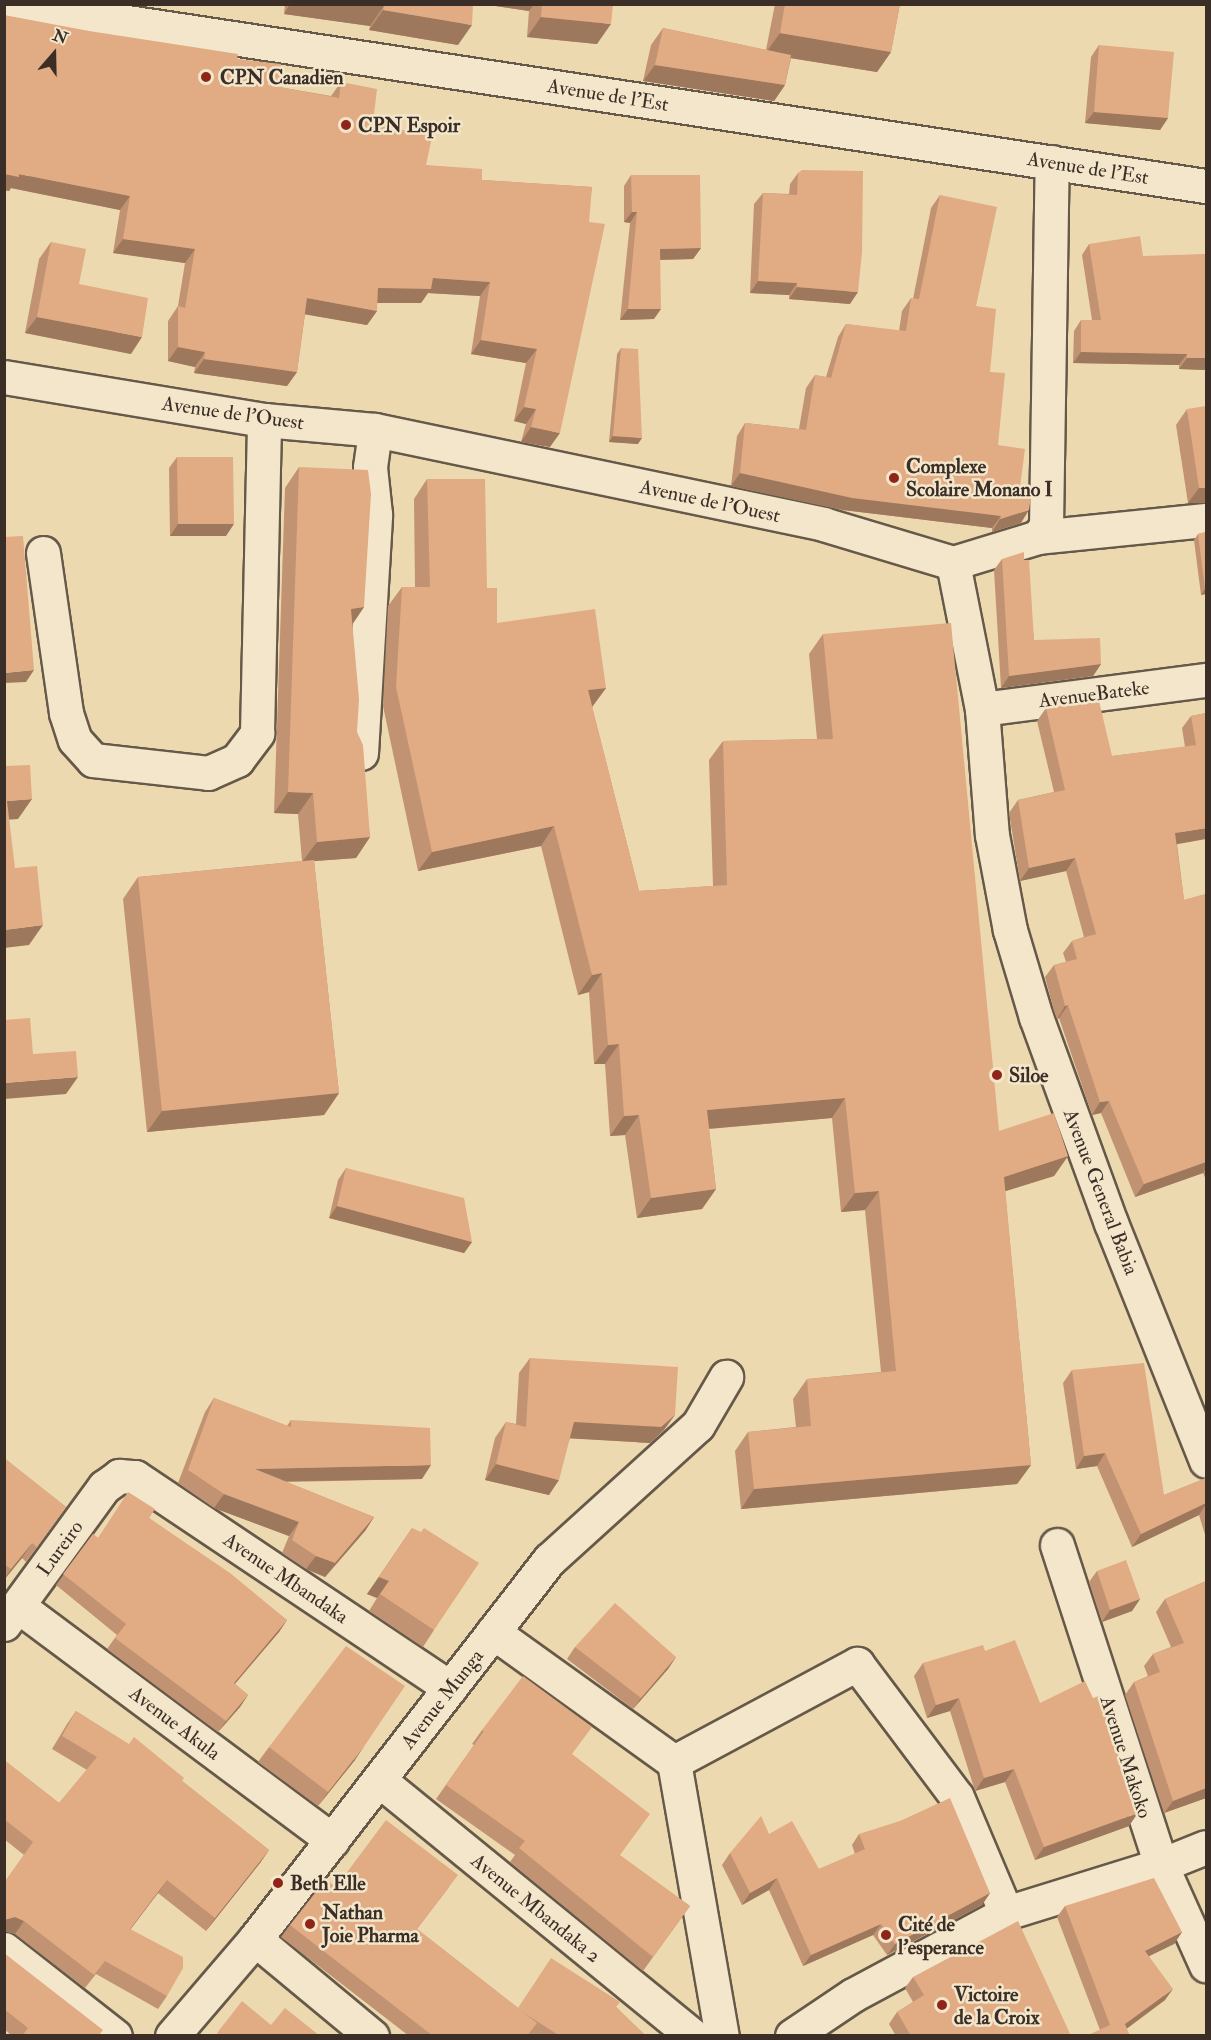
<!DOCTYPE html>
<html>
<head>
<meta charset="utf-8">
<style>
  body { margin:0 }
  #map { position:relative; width:1211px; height:2040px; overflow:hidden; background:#ecd9af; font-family:"IM FELL Double Pica",serif }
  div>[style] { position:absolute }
  .roads { filter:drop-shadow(2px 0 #665949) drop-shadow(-2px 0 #665949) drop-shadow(0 2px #665949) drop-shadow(0 -2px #665949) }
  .minor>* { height:33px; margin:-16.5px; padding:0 16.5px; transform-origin:16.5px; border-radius:16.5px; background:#f3e6cb }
  .wall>* { inset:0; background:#c29372 }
  .shaded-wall>* { inset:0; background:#9e785c }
  .building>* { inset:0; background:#e1ab84 }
  .dots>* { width:16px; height:16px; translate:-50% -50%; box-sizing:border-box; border:3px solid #f3e6cb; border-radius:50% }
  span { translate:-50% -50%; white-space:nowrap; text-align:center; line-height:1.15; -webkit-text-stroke:5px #f3e6cb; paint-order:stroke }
  .poi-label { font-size:20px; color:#3a2e27; font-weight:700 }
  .left { translate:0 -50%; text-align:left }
  .street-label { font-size:20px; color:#3a2e27 }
  .frame { position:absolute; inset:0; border:6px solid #3a2e27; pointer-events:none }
  .north { position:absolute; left:24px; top:24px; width:60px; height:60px; -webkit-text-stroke:4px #f3e6cb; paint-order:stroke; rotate:20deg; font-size:16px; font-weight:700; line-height:24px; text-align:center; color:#3a2e27 }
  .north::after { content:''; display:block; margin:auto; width:21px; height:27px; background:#3a2e27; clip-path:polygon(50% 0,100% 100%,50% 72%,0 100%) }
</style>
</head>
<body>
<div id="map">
  <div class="roads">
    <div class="minor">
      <div style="left:9px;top:4px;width:1211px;rotate:8.65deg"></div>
      <div style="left:4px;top:377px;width:264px;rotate:9.4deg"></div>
      <div style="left:264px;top:420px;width:111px;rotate:5.1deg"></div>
      <div style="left:375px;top:430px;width:458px;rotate:11.8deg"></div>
      <div style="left:823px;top:524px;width:136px;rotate:16.7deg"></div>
      <div style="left:953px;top:563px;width:89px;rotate:-17deg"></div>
      <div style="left:1038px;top:537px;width:14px;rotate:-54deg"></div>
      <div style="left:1046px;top:526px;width:364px;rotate:-89.1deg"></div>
      <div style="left:1038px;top:537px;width:169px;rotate:-5.8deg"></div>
      <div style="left:43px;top:553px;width:162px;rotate:81.8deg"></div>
      <div style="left:66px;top:713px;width:28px;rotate:72deg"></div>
      <div style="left:75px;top:740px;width:27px;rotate:48deg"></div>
      <div style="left:93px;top:760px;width:116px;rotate:6.4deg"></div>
      <div style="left:208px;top:773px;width:32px;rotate:-24deg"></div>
      <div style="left:237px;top:760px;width:34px;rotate:-53deg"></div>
      <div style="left:257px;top:733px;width:313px;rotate:-88.7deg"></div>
      <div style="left:953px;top:563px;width:149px;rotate:78.8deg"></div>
      <div style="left:982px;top:709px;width:126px;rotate:85.5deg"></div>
      <div style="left:992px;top:835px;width:97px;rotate:79.3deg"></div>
      <div style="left:1010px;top:930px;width:91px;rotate:73.4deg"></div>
      <div style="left:1036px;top:1017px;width:219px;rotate:70deg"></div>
      <div style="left:1111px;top:1223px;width:256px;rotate:68.2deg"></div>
      <div style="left:982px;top:709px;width:226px;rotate:-7.4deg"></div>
      <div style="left:361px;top:753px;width:239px;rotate:-86.6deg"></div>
      <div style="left:375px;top:514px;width:47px;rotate:-96.1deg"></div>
      <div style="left:370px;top:467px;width:37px;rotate:-82deg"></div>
      <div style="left:1057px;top:1545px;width:336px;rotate:72deg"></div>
      <div style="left:1161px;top:1865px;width:110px;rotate:65.8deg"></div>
      <div style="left:18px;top:1606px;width:392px;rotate:36.7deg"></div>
      <div style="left:4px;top:1624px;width:170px;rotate:-53.9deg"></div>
      <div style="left:104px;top:1487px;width:19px;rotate:-36deg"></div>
      <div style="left:119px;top:1476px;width:16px;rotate:4deg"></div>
      <div style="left:135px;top:1477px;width:379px;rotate:33.8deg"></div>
      <div style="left:493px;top:1632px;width:223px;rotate:35.7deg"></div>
      <div style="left:674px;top:1762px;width:278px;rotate:80.1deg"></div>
      <div style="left:674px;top:1762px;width:208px;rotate:-28.2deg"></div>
      <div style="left:857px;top:1664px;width:166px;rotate:53.1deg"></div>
      <div style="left:957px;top:1797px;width:126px;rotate:67.1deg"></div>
      <div style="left:379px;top:1780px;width:405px;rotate:39.2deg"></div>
      <div style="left:255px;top:1939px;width:152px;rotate:39.7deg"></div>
      <div style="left:4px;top:1949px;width:141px;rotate:38.1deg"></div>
      <div style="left:172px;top:2036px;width:128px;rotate:-49.4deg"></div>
      <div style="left:255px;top:1939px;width:480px;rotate:-52.2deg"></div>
      <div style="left:549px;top:1560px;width:201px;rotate:-42.2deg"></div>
      <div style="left:698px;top:1425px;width:56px;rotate:-59.7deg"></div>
      <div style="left:792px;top:2036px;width:73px;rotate:-33.9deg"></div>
      <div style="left:853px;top:1995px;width:174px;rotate:-28.2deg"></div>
      <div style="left:1006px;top:1913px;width:162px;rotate:-17.2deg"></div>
      <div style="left:1161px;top:1865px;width:48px;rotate:-21.8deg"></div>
    </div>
  </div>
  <div class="wall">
    <div style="clip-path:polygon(285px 4px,473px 4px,458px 45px,369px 30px,370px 26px,284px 14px)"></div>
    <div style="clip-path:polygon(482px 4px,613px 4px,597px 44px,527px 37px,529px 11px)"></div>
    <div style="clip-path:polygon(775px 4px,900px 4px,891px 52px,877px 72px,791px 58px,785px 85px,774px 101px,643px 81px,651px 45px,663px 28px,766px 50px)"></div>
    <div style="clip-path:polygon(1099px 45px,1168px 118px,1160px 130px,1085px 123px,1091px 57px)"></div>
    <div style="clip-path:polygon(237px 59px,279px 87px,331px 96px,341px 82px,373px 123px,426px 165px,482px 180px,592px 187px,550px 447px,521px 442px,526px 424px,514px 421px,526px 363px,471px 354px,480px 296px,428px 293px,421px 303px,377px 303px,377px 311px,367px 325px,305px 314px,297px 372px,287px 386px,194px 373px,195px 367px,168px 361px,168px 321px,178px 306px,185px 263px,113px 253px,120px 210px,11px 188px,9px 191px,4px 190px)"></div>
    <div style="clip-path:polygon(798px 173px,850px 304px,789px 299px,789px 295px,750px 293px,754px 204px,763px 193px,789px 194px,790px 184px)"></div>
    <div style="clip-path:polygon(631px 175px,701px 248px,693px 259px,660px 260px,654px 319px,620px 320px,630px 223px,624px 222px,624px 186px)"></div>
    <div style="clip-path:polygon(940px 195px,976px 306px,990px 372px,998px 445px,1020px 487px,1021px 523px,992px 532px,992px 528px,843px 510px,731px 486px,737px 436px,745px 423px,799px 429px,806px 388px,815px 375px,826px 377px,838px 337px,846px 324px,899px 331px,902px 311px,911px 298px,913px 299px,931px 208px)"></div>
    <div style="clip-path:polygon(51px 242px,79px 284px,131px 354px,25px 333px,39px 259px)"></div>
    <div style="clip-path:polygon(1089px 244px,1143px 256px,1206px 370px,1179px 369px,1179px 365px,1073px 363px,1074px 331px,1081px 320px,1092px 320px,1082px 255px)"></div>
    <div style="clip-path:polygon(621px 348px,638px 444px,609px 442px,617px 354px)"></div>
    <div style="clip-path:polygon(1187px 409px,1206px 503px,1188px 503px,1176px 425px)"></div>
    <div style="clip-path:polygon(177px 457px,226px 536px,170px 536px,169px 468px)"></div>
    <div style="clip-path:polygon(299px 467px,364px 607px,352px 624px,357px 732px,370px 837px,356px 858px,314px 861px,339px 1093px,324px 1115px,147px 1132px,123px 899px,138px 877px,302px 861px,298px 814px,274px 813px,285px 488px)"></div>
    <div style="clip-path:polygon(427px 479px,487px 588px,497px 623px,606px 688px,592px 707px,639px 891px,713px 886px,709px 760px,723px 741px,817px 739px,809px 654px,823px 634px,999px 1131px,1068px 1156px,1054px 1176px,1005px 1191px,1031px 1465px,1017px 1484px,741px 1509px,735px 1451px,748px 1432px,796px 1427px,793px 1399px,807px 1379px,881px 1372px,865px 1210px,841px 1212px,832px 1118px,709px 1129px,716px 1189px,702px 1209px,637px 1218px,625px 1135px,610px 1136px,605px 1064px,594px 1064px,589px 992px,578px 995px,541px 846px,418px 871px,383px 706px,388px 606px,402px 587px,415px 587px,414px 499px)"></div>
    <div style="clip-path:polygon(1206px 532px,1206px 594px,1201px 595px,1194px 540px,1198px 534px)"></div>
    <div style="clip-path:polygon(1002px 559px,1024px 560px,1034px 640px,1101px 664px,1093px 676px,1001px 688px,994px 570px)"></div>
    <div style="clip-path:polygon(1046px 708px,1112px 756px,1185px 747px,1182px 728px,1191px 716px,1206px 713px,1177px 844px,1184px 900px,1206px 894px,1206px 1180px,1203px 1173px,1135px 1197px,1101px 1113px,1092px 1115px,1059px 1018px,1057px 1019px,1054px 1011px,1045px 977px,1054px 965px,1066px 962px,1063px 953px,1072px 941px,1084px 937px,1066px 871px,1020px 881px,1009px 813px,1018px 800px,1054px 792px,1037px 721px)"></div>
    <div style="clip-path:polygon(346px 1168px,472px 1242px,464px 1253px,329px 1218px,338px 1180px)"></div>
    <div style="clip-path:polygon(530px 1358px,664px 1430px,650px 1443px,570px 1438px,549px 1495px,485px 1480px,495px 1438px,506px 1422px,516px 1424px,519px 1373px)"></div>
    <div style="clip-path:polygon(1072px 1370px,1164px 1495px,1206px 1478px,1206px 1538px,1199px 1515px,1132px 1547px,1097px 1466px,1076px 1469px,1063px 1383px)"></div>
    <div style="clip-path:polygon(214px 1398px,287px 1426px,291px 1420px,422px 1479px,286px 1482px,374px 1517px,365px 1531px,325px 1577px,306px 1569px,282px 1553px,289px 1536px,214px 1508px,178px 1483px,205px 1412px)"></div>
    <div style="clip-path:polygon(4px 1458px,66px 1507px,26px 1562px,22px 1558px,4px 1580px)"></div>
    <div style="clip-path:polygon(149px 1518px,287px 1620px,279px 1632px,235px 1684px,248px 1695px,240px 1707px,218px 1732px,107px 1649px,117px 1635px,56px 1585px,93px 1534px,98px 1538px)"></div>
    <div style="clip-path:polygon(412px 1528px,434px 1630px,423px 1647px,369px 1611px,377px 1598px,367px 1594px)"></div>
    <div style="clip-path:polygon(1097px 1571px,1140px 1599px,1132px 1611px,1102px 1622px,1089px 1582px)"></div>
    <div style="clip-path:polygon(1206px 1581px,1206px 1798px,1164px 1813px,1125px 1695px,1134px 1682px,1148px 1676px,1144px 1666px,1153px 1654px,1171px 1647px,1156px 1612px,1165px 1599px)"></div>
    <div style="clip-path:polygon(575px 1647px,676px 1657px,668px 1669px,633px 1709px,567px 1659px)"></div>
    <div style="clip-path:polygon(985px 1651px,1040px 1703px,1129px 1826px,1035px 1860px,1005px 1782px,975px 1791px,950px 1711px,927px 1718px,914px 1676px,923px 1663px)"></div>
    <div style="clip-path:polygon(76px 1711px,182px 1781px,269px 1850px,260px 1863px,206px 1931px,158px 1893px,130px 1929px,167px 1996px,158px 2009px,96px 1974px,85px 1988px,15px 1934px,4px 1931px,4px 1883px,24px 1855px,4px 1839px,4px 1760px,59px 1803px,87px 1770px,52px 1749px,67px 1724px)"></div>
    <div style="clip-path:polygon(482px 1730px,572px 1755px,620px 1856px,690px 1906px,643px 1971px,510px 1862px,515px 1855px,436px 1799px,474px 1745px,472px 1744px)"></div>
    <div style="clip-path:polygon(269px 1747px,355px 1760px,318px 1806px,258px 1762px)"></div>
    <div style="clip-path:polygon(769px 1834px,819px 1869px,855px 1854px,852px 1845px,859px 1834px,990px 1893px,982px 1905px,887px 1955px,873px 1935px,803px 1966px,769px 1890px,742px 1905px,722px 1865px,730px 1853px)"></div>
    <div style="clip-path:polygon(336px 1887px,449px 1887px,417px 1929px,518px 2008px,616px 2007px,646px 2036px,532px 2036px,529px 2034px,528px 2036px,409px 2036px,281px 1937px,290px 1925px)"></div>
    <div style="clip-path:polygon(1065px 1906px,1182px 1932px,1174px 1944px,1149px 1956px,1165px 2000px,1127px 2028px,1100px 2030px,1057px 1917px)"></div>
    <div style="clip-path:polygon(4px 1953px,99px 2036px,12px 2036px,4px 2029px)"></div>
    <div style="clip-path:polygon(913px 1977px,1071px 2036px,896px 2036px,889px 2024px,897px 2012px,913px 2002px,905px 1988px)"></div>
  </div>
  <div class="shaded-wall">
    <div style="clip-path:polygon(290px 4px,372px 4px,384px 6px,370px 26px,284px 14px)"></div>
    <div style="clip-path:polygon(482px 4px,534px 4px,529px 11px)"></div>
    <div style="clip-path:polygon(383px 10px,472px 25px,458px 45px,369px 30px)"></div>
    <div style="clip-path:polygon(541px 17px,611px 24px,597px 44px,527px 37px)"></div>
    <div style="clip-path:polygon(780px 33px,891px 52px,877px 72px,765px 54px)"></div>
    <div style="clip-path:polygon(655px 65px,785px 85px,774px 101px,643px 81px)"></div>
    <div style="clip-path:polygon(1094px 112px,1168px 118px,1160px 130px,1085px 123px)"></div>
    <div style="clip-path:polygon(4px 174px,19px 174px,130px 196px,120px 210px,11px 188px,9px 191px,4px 190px)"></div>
    <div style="clip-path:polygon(632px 212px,637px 212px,630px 223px,624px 222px)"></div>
    <div style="clip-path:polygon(123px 239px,195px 249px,185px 263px,113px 253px)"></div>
    <div style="clip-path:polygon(701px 248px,693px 259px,652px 260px,660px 249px)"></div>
    <div style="clip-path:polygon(433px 278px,490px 282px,480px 296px,428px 293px,421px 303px,368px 303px,378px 288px)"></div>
    <div style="clip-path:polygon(758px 281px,797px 283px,789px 295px,750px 293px)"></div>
    <div style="clip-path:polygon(797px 287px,858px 292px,850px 304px,789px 299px)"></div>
    <div style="clip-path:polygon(307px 298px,377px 311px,367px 325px,297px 313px)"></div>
    <div style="clip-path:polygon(628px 309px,661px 309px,654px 319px,620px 320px)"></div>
    <div style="clip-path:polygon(37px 317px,142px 337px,131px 354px,25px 333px)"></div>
    <div style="clip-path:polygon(481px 340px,537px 349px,526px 363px,471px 354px)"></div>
    <div style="clip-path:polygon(178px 347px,205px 352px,195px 367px,168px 361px)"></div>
    <div style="clip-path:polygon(1081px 352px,1187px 354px,1179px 365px,1073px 363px)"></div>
    <div style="clip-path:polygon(1187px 358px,1206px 358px,1206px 370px,1179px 369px)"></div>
    <div style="clip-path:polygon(204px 359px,297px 372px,287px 386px,194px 373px)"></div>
    <div style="clip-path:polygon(524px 407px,536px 409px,526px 424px,514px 421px)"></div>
    <div style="clip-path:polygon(531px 427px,560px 433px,550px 447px,521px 442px)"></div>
    <div style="clip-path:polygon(613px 436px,642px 438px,638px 444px,609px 442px)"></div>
    <div style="clip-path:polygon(740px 473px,1001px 516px,992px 528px,843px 510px,731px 486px)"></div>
    <div style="clip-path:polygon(1199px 488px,1206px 488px,1206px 503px,1188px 503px)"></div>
    <div style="clip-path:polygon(1029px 510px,1021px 523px,992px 532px,1000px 519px)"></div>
    <div style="clip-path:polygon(178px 524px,234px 524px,226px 536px,170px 536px)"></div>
    <div style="clip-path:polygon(1206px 588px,1206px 594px,1201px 595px,1205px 589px)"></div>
    <div style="clip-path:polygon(364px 607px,350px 628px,351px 609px)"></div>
    <div style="clip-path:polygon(1101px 664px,1093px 676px,1001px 688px,1009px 676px)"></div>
    <div style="clip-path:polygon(34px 670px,26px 682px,4px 683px,4px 673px)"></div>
    <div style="clip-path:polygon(606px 688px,592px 707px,588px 690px)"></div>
    <div style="clip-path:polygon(288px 792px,313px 793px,298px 814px,274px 813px)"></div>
    <div style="clip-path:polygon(32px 799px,18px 819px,4px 820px,7px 801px)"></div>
    <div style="clip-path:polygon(554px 826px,541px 846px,418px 871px,432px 852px)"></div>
    <div style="clip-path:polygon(1206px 828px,1206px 839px,1167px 846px,1175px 833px)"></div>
    <div style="clip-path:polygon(370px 837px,356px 858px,302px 862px,317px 842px)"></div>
    <div style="clip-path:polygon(1075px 858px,1066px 871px,1020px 881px,1029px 868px)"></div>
    <div style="clip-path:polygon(43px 925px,29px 945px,4px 948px,4px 930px)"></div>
    <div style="clip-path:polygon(602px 973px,589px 992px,578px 995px,592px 975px)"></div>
    <div style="clip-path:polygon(1068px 1005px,1059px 1018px,1057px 1019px,1065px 1006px)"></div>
    <div style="clip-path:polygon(619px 1044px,605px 1064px,594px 1064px,608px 1045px)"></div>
    <div style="clip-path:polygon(78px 1077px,66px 1094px,4px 1099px,4px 1083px)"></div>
    <div style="clip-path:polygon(339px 1093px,324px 1115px,147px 1132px,162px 1111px)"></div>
    <div style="clip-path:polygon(845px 1098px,832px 1118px,694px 1130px,707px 1110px)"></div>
    <div style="clip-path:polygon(1109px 1101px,1101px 1113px,1092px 1115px,1100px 1102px)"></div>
    <div style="clip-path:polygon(639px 1115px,625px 1135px,610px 1136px,624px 1116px)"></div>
    <div style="clip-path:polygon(1068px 1156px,1054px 1176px,990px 1196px,1004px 1177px)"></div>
    <div style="clip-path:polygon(1206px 1162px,1206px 1168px,1203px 1173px,1135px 1197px,1144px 1184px)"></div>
    <div style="clip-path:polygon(716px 1189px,702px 1209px,637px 1218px,651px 1198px)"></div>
    <div style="clip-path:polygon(879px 1191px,865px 1210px,841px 1212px,855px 1193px)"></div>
    <div style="clip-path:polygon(337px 1206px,472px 1242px,464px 1253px,329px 1218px)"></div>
    <div style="clip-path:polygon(675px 1415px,664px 1430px,650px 1443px,563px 1438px,574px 1422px)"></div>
    <div style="clip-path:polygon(1105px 1453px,1097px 1466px,1076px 1469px,1084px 1456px)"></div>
    <div style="clip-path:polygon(496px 1464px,559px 1480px,549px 1495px,485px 1480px)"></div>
    <div style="clip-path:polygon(431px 1465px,422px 1479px,246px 1482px,255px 1469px)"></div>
    <div style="clip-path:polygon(1031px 1465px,1017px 1484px,741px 1509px,754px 1489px)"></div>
    <div style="clip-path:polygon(224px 1494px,299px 1522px,289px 1536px,214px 1508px)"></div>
    <div style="clip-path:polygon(1206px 1503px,1206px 1504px,1199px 1515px,1132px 1547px,1141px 1534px)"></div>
    <div style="clip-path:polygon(374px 1517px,365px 1531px,325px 1577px,306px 1569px,316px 1556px)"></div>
    <div style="clip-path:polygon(32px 1543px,22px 1558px,4px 1580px,11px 1569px)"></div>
    <div style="clip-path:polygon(379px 1577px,389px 1581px,377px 1598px,367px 1594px)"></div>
    <div style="clip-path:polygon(1140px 1599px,1132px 1611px,1102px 1622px,1110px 1610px)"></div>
    <div style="clip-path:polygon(287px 1620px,279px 1632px,226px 1694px,234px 1683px)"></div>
    <div style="clip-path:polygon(676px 1657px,668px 1669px,633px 1709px,641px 1698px)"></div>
    <div style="clip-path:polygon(248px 1695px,240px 1707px,218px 1732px,226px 1721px)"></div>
    <div style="clip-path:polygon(959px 1698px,950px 1711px,927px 1718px,936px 1705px)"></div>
    <div style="clip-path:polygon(365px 1745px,355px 1760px,318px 1806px,328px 1792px)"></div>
    <div style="clip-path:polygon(1014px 1769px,1005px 1782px,975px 1791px,984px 1778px)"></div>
    <div style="clip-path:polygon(1206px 1788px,1206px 1798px,1164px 1813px,1173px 1801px)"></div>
    <div style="clip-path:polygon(1138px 1813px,1129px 1826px,1035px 1860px,1044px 1847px)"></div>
    <div style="clip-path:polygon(269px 1850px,260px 1863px,206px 1931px,215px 1918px)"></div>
    <div style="clip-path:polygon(777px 1878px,769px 1890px,742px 1905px,750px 1893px)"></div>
    <div style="clip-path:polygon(167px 1880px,158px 1893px,121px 1942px,130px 1929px)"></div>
    <div style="clip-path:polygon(990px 1893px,982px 1905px,887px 1955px,895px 1944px)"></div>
    <div style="clip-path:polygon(15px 1917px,24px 1921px,15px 1934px,4px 1931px,4px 1920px)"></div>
    <div style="clip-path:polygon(881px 1924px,873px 1935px,803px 1966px,811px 1955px)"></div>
    <div style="clip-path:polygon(1182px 1932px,1174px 1944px,1137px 1962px,1145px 1951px)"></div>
    <div style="clip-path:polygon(1173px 1989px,1165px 2000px,1117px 2036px,1125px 2024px)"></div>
  </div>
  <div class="building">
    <div style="clip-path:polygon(372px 4px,473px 4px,472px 25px,383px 10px,384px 6px)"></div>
    <div style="clip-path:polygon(542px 4px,613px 4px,611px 24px,541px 17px)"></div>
    <div style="clip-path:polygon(785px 4px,900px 4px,891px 52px,780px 33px)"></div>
    <div style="clip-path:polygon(4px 15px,89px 31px,238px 54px,237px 59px,281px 64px,279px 87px,339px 98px,341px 82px,377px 89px,373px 123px,432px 137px,426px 165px,482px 169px,482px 180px,592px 187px,589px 222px,605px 224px,560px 433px,531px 427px,536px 409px,524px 407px,537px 349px,481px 340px,490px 282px,433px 278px,431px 289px,378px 288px,377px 311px,307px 298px,297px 372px,204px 359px,205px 352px,178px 347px,178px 306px,185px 308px,195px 249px,123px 239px,130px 196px,19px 174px,19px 177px,4px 174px)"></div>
    <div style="clip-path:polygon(663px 28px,791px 55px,785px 85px,655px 65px)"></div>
    <div style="clip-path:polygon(1099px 45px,1174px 52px,1168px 118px,1094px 112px)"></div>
    <div style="clip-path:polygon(802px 170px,863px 171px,862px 252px,858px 292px,797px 287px,797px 283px,758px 281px,763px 193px,797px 195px,798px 173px)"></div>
    <div style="clip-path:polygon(631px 175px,700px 175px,701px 248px,660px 249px,661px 309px,628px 309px,637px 212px,632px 212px)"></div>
    <div style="clip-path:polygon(940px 195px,997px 207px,976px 306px,996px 309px,990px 372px,1005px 373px,998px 445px,1025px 449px,1020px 487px,1032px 488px,1029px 510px,1000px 519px,1001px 516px,852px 498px,740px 473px,745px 423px,806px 430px,815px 375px,831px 378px,846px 324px,906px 331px,911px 298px,919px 299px)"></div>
    <div style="clip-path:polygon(1140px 236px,1143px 256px,1206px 254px,1206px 358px,1187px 358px,1187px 354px,1081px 352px,1081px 320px,1101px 320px,1089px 244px)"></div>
    <div style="clip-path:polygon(51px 242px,86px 249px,79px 284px,148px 298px,142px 337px,37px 317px)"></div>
    <div style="clip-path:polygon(621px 348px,638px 349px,642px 438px,613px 436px)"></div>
    <div style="clip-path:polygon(1206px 406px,1206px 488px,1199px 488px,1187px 409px)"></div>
    <div style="clip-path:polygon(177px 457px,233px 457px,234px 524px,178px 524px)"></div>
    <div style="clip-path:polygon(299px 467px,368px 470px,371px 494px,364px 607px,351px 609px,359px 699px,357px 732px,363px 745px,370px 837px,317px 842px,313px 793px,288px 792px)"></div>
    <div style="clip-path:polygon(427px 479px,485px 479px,487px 588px,497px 588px,497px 623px,595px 609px,606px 688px,588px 690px,639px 891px,727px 885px,723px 741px,833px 739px,823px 634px,951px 623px,999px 1131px,1054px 1113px,1068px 1156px,1004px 1177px,1031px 1465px,754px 1489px,748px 1432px,811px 1426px,807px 1379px,896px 1371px,879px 1191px,855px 1193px,845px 1098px,707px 1110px,716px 1189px,651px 1198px,639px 1115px,624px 1116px,619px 1044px,608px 1045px,602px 973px,592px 975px,554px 826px,432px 852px,396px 687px,402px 587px,430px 587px)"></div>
    <div style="clip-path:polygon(1206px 532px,1206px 588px,1205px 589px,1198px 534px)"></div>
    <div style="clip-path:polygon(23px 536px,34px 670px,4px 673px,4px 537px)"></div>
    <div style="clip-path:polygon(1024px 552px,1024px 560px,1029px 560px,1034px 640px,1100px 638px,1101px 664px,1009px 676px,1002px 559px)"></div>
    <div style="clip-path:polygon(1099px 701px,1112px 756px,1196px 745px,1191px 716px,1206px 713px,1206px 828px,1175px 833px,1184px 900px,1206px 894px,1206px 1162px,1144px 1184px,1109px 1101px,1100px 1102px,1068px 1005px,1065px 1006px,1063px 998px,1054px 965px,1077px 959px,1072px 941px,1096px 934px,1075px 858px,1029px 868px,1018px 800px,1065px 790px,1046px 708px)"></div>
    <div style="clip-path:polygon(30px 765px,32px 799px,7px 801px,15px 868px,37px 866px,43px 925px,4px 930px,4px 766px)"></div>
    <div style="clip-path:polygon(314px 860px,339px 1093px,162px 1111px,138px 877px)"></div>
    <div style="clip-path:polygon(30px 1018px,33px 1054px,76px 1051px,78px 1077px,4px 1083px,4px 1020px)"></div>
    <div style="clip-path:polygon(346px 1168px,464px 1198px,472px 1242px,337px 1206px)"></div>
    <div style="clip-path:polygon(530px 1358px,678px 1367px,675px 1415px,661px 1427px,574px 1422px,559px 1480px,496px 1464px,506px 1422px,526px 1427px)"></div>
    <div style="clip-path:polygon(1144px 1363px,1164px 1495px,1206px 1478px,1206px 1503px,1141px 1534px,1105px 1453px,1084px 1456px,1072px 1370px)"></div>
    <div style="clip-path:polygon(214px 1398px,291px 1427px,291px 1420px,430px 1428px,431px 1465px,255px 1469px,374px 1517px,335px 1563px,316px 1556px,292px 1540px,299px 1522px,224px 1494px,188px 1470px)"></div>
    <div style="clip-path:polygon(4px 1458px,66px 1507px,37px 1547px,32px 1543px,11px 1569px,4px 1564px)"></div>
    <div style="clip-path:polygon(128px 1492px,155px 1509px,149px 1518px,230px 1573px,287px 1620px,234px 1683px,248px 1695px,226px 1721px,115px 1638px,126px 1624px,63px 1574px,93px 1534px,98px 1538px)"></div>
    <div style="clip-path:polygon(412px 1528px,421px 1532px,424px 1528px,479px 1563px,434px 1630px,380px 1594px,389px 1581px,379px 1577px)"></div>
    <div style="clip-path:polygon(1126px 1560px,1140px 1599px,1110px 1610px,1097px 1571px)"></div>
    <div style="clip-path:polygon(1206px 1581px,1206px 1788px,1173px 1801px,1134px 1682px,1160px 1672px,1153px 1654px,1184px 1643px,1165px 1599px)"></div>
    <div style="clip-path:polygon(615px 1603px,676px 1657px,641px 1698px,575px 1647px)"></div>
    <div style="clip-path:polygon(1015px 1640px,1040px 1703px,1085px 1681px,1093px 1698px,1099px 1696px,1138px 1813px,1044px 1847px,1014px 1769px,984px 1778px,959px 1698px,936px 1705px,923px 1663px,983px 1645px,985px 1651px)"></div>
    <div style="clip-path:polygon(346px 1646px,405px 1686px,365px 1745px,328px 1792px,269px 1747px)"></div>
    <div style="clip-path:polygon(523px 1676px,592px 1727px,572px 1754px,650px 1814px,620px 1855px,690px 1906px,653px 1957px,519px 1848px,525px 1841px,446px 1785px,484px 1731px,482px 1730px)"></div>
    <div style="clip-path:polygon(76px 1711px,129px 1744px,134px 1737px,184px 1778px,182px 1781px,269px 1850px,215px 1918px,167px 1880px,130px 1929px,183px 1957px,183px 1968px,167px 1996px,105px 1961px,94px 1975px,24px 1921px,15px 1917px,4px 1920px,4px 1883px,33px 1842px,4px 1819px,4px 1760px,59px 1803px,97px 1757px,62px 1736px)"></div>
    <div style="clip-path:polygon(950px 1798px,990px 1893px,895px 1944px,881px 1924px,811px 1955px,777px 1878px,750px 1893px,730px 1853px,761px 1816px,769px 1834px,792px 1821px,819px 1869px,865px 1849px,859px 1834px,900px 1821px)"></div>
    <div style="clip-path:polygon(386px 1820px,458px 1875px,417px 1929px,518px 2008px,551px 1958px,620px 2002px,616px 2007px,646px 2036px,560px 2036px,524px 2013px,537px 2023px,527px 2036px,433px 2036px,290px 1925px,326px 1879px,336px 1887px)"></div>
    <div style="clip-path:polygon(1154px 1878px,1182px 1932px,1145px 1951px,1173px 1989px,1125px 2024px,1130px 2036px,1086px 2036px,1110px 2025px,1065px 1906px)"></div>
    <div style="clip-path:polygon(1018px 1921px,1071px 2036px,911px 2036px,897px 2012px,924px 1995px,913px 1977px)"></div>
    <div style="clip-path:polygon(4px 1953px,103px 2030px,98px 2036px,22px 2036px,28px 2028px,4px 2009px)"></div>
    <div style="clip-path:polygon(242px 2001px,271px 2025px,285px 2008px,320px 2036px,220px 2036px,217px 2033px)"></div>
  </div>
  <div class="dots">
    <div style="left:206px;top:77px;background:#8f2418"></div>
    <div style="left:346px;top:125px;background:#8f2418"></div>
    <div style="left:894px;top:478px;background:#8f2418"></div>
    <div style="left:997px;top:1075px;background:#8f2418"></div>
    <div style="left:278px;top:1883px;background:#8f2418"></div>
    <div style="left:310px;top:1924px;background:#8f2418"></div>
    <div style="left:886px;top:1935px;background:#8f2418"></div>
    <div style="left:942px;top:2005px;background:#8f2418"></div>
  </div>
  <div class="poi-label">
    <span class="left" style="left:220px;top:77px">CPN Canadien</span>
    <span class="left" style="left:358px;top:125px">CPN Espoir</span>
    <span class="left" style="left:906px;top:478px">Complexe<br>Scolaire Monano I</span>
    <span class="left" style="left:1009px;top:1075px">Siloe</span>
    <span class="left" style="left:290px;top:1883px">Beth Elle</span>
    <span class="left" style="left:322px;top:1924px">Nathan<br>Joie Pharma</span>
    <span class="left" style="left:898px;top:1936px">Cité de<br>l'esperance</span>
    <span class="left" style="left:954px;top:2006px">Victoire<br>de la Croix</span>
  </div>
  <div class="street-label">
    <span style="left:608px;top:95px;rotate:9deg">Avenue de l'Est</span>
    <span style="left:1088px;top:168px;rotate:9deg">Avenue de l'Est</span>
    <span style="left:233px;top:413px;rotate:8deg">Avenue de l'Ouest</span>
    <span style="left:710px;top:501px;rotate:12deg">Avenue de l'Ouest</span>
    <span style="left:1094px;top:694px;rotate:-7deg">AvenueBateke</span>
    <span style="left:1101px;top:1192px;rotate:69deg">Avenue General Babia</span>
    <span style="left:60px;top:1548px;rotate:-54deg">Lureiro</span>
    <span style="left:286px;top:1578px;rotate:34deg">Avenue Mbandaka</span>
    <span style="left:442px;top:1699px;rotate:-52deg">Avenue Munga</span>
    <span style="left:175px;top:1723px;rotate:37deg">Avenue Akula</span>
    <span style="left:1126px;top:1757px;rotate:72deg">Avenue Makoko</span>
    <span style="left:536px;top:1908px;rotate:39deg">Avenue Mbandaka 2</span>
  </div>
  <div class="frame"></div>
  <div class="north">N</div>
</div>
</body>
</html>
